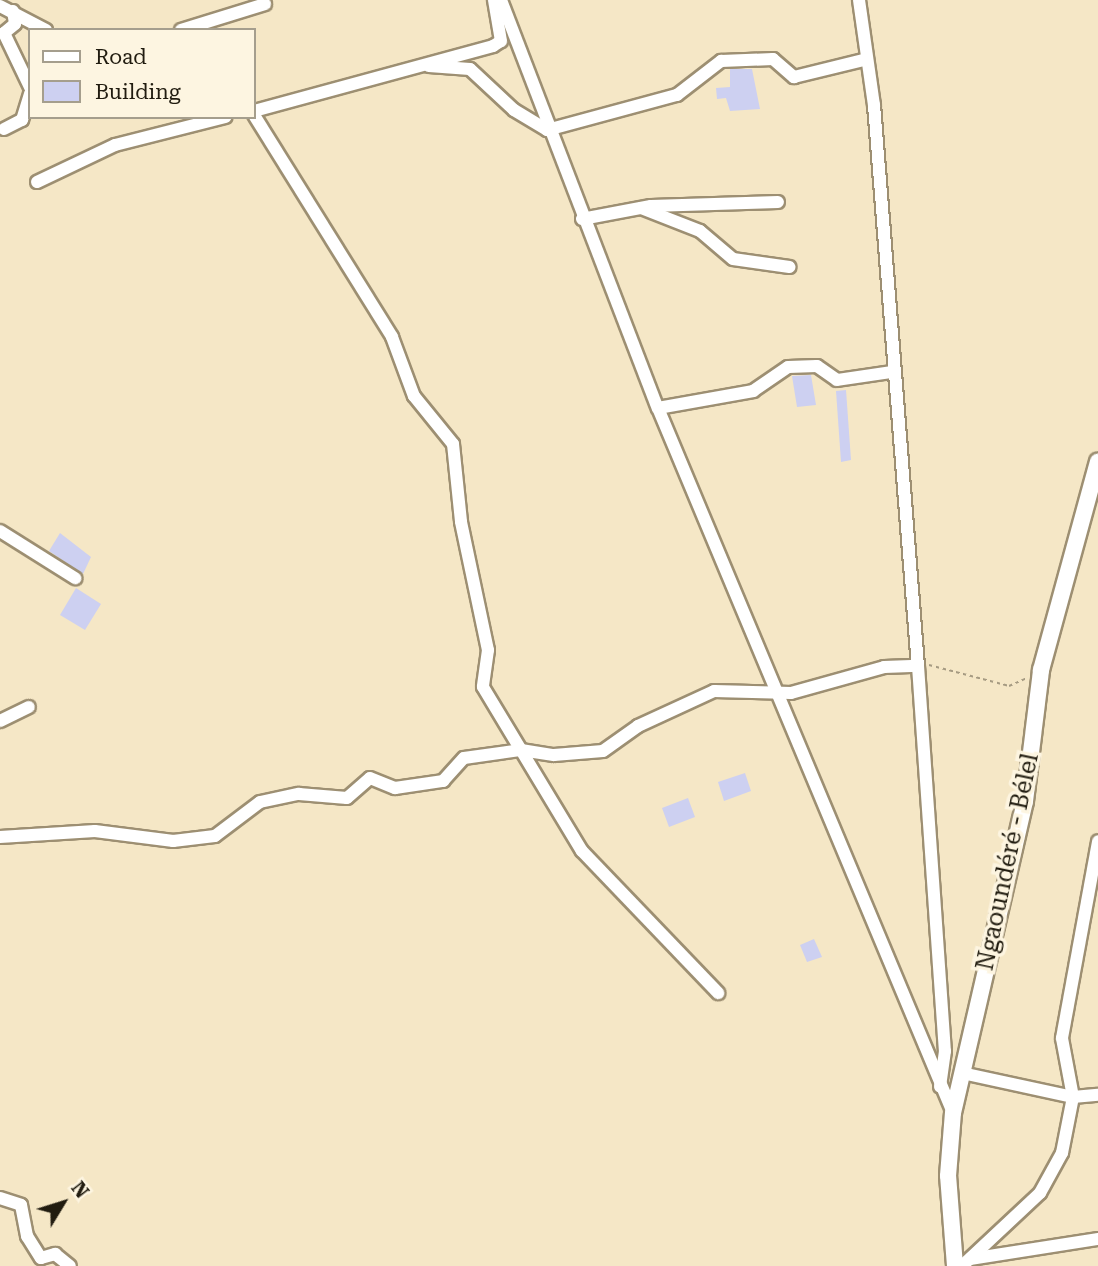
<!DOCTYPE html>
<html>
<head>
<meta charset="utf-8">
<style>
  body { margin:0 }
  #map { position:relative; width:1098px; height:1266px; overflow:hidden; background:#f5e7c6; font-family:"Roboto Serif",serif }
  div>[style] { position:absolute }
  .building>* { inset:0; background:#cdd0f1 }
  .path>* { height:2px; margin-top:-1px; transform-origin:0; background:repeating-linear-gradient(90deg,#a69b82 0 3.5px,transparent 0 7px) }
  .roads { filter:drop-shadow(2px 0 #9d8f72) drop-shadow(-2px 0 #9d8f72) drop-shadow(0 2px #9d8f72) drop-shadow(0 -2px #9d8f72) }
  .street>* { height:12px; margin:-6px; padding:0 6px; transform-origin:6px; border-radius:6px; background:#fff }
  .secondary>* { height:16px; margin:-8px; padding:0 8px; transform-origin:8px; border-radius:8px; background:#fff }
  span { translate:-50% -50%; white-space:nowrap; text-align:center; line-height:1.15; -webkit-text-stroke:7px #fdf5e1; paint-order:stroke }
  .street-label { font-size:24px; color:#211c10 }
  .legend { position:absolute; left:28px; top:28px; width:228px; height:91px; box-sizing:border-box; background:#fdf5e1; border:2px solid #a59e8d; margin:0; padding:9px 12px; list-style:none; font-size:21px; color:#211c10 }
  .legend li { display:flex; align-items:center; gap:14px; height:35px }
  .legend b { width:35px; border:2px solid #a59e8d }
  .north { position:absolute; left:28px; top:1168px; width:70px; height:70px; -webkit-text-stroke:5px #fdf5e1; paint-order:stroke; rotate:52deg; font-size:19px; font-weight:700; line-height:28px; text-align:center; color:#211c10 }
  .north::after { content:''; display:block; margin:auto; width:24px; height:32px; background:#211c10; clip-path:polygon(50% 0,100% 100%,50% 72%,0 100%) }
</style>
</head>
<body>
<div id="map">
  <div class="building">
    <div style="clip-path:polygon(730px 69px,752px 69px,760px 109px,730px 111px,726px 98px,717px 99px,716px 88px,730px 87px)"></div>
    <div style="clip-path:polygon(811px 375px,816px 405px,797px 407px,792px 376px)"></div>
    <div style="clip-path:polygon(846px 390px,851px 460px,841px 462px,836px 391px)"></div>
    <div style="clip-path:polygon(60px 533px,91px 557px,83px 574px,49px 551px)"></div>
    <div style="clip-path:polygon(76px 588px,101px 604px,85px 630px,60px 615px)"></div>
    <div style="clip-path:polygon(745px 773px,751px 791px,724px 801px,718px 782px)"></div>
    <div style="clip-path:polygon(688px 798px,695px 817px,669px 827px,662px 808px)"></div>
    <div style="clip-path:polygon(814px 939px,822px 957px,807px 962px,800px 945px)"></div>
  </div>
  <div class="path">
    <div style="left:929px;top:665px;width:83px;rotate:14.7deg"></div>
    <div style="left:1009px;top:686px;width:20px;rotate:-24deg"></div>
  </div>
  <div class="roads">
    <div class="street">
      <div style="left:501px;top:0;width:437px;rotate:69deg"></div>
      <div style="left:658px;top:408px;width:764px;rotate:67.29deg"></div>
      <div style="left:859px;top:0;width:106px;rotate:81.9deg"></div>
      <div style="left:874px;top:105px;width:563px;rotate:85.52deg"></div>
      <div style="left:918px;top:666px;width:386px;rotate:86deg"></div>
      <div style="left:945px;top:1051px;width:36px;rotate:98deg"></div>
      <div style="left:0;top:6px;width:52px;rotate:27.6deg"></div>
      <div style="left:13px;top:11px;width:13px;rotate:81deg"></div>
      <div style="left:15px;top:24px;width:14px;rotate:141deg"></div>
      <div style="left:4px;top:33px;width:60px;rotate:64.3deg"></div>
      <div style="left:181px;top:30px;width:88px;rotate:-17.2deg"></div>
      <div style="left:429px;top:66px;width:41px;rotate:4.2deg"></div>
      <div style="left:470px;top:69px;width:60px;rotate:43deg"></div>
      <div style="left:514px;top:110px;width:39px;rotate:31deg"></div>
      <div style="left:547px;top:130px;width:135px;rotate:-15.1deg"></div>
      <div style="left:677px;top:95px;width:56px;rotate:-37.7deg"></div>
      <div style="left:721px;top:61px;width:52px;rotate:-2.2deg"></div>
      <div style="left:773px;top:59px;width:28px;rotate:41deg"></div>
      <div style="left:794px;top:77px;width:71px;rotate:-13.8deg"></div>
      <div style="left:254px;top:111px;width:248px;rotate:-15.2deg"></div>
      <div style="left:493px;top:46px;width:9px;rotate:-32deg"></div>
      <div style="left:501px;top:41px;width:42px;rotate:-99.7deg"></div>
      <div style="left:254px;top:115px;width:261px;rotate:58.1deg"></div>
      <div style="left:392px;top:337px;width:63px;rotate:69.6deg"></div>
      <div style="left:414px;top:396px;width:62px;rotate:50.9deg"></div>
      <div style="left:453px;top:444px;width:78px;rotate:84.1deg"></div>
      <div style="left:461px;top:522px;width:131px;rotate:78.1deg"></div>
      <div style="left:488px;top:650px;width:37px;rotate:98deg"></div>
      <div style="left:483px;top:687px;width:74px;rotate:58.9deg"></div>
      <div style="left:521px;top:750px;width:33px;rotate:9deg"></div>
      <div style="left:554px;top:755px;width:49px;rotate:-4.7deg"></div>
      <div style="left:603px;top:751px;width:43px;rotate:-35.5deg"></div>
      <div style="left:638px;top:726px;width:84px;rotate:-24.7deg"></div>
      <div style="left:714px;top:691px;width:77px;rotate:1.5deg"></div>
      <div style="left:791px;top:693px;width:97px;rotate:-15.6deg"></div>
      <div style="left:884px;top:667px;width:34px;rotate:-2deg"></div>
      <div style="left:4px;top:129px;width:20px;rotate:-27deg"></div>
      <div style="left:22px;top:120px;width:28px;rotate:-73deg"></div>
      <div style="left:37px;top:182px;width:86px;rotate:-25.4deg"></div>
      <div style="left:115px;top:145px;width:114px;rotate:-14.2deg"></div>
      <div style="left:641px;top:208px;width:63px;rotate:21.3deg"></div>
      <div style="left:700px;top:231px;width:43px;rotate:40.3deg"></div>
      <div style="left:733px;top:259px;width:57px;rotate:8.1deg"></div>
      <div style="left:582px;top:219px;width:70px;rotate:-10.7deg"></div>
      <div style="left:651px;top:206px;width:127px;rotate:-1.8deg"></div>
      <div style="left:658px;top:408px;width:97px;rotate:-10.1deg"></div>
      <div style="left:753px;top:391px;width:42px;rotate:-34.4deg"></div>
      <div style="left:788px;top:367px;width:29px;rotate:-2deg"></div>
      <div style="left:817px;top:366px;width:24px;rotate:35deg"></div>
      <div style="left:837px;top:380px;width:55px;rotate:-8.4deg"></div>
      <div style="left:0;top:531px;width:89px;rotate:32.1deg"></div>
      <div style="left:0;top:721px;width:32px;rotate:-26deg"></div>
      <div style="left:0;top:837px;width:95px;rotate:-3.6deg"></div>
      <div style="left:95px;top:831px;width:79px;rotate:7.3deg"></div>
      <div style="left:173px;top:841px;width:42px;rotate:-6.8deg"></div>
      <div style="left:215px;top:836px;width:56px;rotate:-37.1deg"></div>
      <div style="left:260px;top:802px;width:40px;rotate:-12deg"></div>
      <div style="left:299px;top:794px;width:48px;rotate:4.8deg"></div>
      <div style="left:347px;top:798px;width:30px;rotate:-41deg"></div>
      <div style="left:370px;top:778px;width:27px;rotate:22deg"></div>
      <div style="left:395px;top:788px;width:49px;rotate:-8.3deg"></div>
      <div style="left:443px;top:781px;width:31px;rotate:-48deg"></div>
      <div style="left:464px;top:758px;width:58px;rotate:-8deg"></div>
      <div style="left:521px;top:750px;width:118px;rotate:58.9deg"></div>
      <div style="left:582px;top:851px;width:197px;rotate:46.2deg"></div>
      <div style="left:962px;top:1073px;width:114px;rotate:12.2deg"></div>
      <div style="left:1073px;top:1097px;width:25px;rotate:-5deg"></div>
      <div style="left:0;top:1198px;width:22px;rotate:18deg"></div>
      <div style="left:21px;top:1205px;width:32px;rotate:79deg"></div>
      <div style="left:27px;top:1236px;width:26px;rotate:58deg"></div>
      <div style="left:41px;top:1258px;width:15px;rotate:-16deg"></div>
      <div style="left:55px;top:1254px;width:19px;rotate:39deg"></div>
      <div style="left:970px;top:1259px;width:130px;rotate:-8.9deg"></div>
      <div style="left:962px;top:1266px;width:107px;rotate:-43.1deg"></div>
      <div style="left:1040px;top:1193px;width:46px;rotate:-61.2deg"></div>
      <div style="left:1062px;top:1153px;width:57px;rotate:-78.9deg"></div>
      <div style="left:1073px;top:1097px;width:60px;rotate:-100.6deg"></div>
      <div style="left:1062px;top:1038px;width:200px;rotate:-79.6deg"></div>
    </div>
    <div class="secondary">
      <div style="left:955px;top:1266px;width:90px;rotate:-94.4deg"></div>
      <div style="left:948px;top:1176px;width:63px;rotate:-85.5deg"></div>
      <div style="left:953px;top:1113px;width:320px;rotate:-77deg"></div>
      <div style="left:1025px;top:801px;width:132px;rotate:-83deg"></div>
      <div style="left:1041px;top:670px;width:216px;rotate:-74.7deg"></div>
    </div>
  </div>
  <div class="street-label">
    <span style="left:1008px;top:862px;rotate:-78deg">Ngaoundéré - Bélel</span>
  </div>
  <ul class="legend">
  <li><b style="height:9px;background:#fff"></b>Road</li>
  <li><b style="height:19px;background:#cdd0f1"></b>Building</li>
  </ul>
  <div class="north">N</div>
</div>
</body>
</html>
